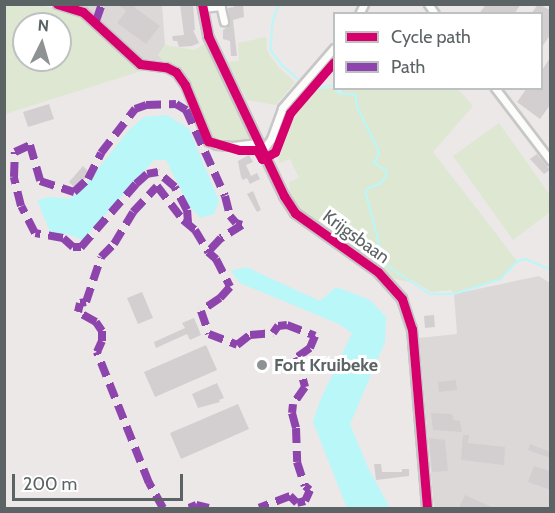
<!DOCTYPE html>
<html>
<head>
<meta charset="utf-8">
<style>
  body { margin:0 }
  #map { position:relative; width:555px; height:513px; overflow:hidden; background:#ece8e7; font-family:Cabin,sans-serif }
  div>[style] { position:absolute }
  .industrial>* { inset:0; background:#dcd8d7 }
  .green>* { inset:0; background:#dde7d1 }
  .water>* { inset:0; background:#b9f7f8 }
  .stream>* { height:1.5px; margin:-0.75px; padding:0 0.75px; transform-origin:0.75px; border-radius:0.75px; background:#b9f7f8 }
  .building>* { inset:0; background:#d3cfd0 }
  .roads { filter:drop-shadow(2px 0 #c8c7c7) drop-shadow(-2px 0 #c8c7c7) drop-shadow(0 2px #c8c7c7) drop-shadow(0 -2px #c8c7c7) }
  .minor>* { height:7px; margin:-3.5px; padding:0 3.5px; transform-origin:3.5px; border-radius:3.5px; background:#fcfcfb }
  .major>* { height:8px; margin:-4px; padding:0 4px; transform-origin:4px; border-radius:4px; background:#f3ece7 }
  .quiet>* { height:8px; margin-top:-4px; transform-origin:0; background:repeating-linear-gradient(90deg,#8e44ad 0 15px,transparent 0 23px) }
  .cycleway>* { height:9px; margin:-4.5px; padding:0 4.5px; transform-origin:4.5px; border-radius:4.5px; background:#d6006c }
  .dots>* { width:16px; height:16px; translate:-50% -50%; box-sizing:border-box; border:3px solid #fff; border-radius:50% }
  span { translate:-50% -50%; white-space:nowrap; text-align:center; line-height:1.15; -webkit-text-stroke:6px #fff; paint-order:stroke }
  .street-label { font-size:18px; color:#5c6365 }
  .poi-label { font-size:18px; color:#5c6365; font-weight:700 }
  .left { translate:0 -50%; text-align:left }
  .frame { position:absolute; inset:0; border:6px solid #5c6365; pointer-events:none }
  .legend { position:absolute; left:333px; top:12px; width:210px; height:78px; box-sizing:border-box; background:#fff; border:2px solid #bec1c1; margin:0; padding:8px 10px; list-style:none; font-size:18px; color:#5c6365 }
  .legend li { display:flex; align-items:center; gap:12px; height:30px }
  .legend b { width:30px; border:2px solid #bec1c1 }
  .north { position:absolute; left:12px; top:12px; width:60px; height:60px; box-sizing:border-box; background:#fff; border:2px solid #bec1c1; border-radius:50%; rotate:5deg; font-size:16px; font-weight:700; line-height:24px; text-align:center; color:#5c6365 }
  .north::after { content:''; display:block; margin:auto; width:21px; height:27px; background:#8e9292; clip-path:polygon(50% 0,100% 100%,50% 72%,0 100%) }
  .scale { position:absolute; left:12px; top:474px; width:171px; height:27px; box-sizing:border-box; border:3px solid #5c6365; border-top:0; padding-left:8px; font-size:18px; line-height:21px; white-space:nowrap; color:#5c6365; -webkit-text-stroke:4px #fff; paint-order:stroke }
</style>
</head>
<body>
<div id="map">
  <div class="industrial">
    <div style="clip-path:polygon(68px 5px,162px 5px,165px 45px,158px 55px,163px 61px,143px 59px,96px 15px)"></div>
    <div style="clip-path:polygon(539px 276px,550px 283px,550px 508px,434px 508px,419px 338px,457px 334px,454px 294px)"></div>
  </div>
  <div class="green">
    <div style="clip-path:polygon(evenodd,5px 5px,41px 5px,83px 17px,141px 71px,5px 114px,5px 5px,24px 24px,60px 24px,60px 60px,24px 60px,24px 24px)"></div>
    <div style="clip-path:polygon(266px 37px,267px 51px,279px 68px,295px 82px,276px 105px,247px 100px,228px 62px,239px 61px,238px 43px)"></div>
    <div style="clip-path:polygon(205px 44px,248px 133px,249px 142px,224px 142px,210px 138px,187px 82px,178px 69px,163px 61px,158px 55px,165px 45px,194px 50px)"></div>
    <div style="clip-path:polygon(333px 88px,338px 93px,342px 91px,340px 88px,458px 89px,473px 106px,433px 152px,517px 261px,501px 279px,455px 294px,451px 290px,431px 292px,410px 279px,413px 283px,395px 279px,300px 208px,290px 193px,289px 182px,299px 178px,290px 159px,279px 163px,278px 152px,283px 147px,295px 115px,301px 107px,317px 89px)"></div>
    <div style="clip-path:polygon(499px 123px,550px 195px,550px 212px,513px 240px,453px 156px)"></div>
  </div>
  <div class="water">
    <div style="clip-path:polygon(167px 115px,189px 129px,219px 201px,214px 214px,201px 218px,189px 206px,166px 160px,154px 160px,83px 240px,67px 234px,51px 234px,37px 200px,49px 197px,70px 199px,90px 179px,129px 130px,144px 117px)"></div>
    <div style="clip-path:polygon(246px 267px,320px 301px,336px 287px,370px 300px,386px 317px,385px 342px,350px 424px,369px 470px,390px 508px,347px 508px,313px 422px,320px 401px,352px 333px,339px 324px,240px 283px,231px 271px)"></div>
  </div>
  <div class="stream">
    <div style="left:279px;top:4px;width:20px;rotate:108deg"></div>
    <div style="left:273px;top:23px;width:27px;rotate:94deg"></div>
    <div style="left:271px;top:50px;width:19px;rotate:54deg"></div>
    <div style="left:282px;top:65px;width:21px;rotate:41deg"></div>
    <div style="left:337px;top:88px;width:5px;rotate:79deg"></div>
    <div style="left:338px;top:93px;width:18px;rotate:6deg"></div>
    <div style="left:356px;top:95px;width:13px;rotate:81deg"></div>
    <div style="left:358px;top:108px;width:48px;rotate:64deg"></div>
    <div style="left:379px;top:151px;width:4px;rotate:90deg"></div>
    <div style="left:379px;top:155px;width:9px;rotate:122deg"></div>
    <div style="left:374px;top:163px;width:15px;rotate:32deg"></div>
    <div style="left:387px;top:171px;width:6px;rotate:99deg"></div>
    <div style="left:386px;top:177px;width:9px;rotate:126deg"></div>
    <div style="left:381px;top:184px;width:14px;rotate:159deg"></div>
    <div style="left:368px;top:189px;width:4px;rotate:117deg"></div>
    <div style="left:366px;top:193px;width:73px;rotate:75deg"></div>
    <div style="left:385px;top:264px;width:54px;rotate:33.7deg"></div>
    <div style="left:430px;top:294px;width:24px"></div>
    <div style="left:454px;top:294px;width:49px;rotate:-17.7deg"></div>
    <div style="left:501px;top:279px;width:24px;rotate:-48deg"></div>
    <div style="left:517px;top:261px;width:9px;rotate:-13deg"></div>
    <div style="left:526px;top:259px;width:26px;rotate:23deg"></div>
    <div style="left:317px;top:89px;width:17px;rotate:-13deg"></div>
  </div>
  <div class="building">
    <div style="clip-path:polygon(118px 4px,136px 4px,134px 7px,160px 26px,146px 44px,117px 23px,126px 11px)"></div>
    <div style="clip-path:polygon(180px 4px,193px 4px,195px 30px,193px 30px,199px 43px,192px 46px,179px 47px,177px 41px,173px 41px,172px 36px,184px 35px)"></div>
    <div style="clip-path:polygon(234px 4px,243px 4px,244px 17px,233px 20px,237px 56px,231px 56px,230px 41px,223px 39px,223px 30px,229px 26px,228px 8px,234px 7px)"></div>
    <div style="clip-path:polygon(486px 4px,521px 4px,514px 14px,479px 14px)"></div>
    <div style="clip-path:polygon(538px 4px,550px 10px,550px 35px,542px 47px,542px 14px,531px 14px)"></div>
    <div style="clip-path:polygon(550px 58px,550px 105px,540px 119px,517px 102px,527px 88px,542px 88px,542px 70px)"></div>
    <div style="clip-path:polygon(49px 104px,54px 119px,28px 127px,23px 112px)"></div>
    <div style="clip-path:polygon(537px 154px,550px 170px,544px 174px,530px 159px)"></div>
    <div style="clip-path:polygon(249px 155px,253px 162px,246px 165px,251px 176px,257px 173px,260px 179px,250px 184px,247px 178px,243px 180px,241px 177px,238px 161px)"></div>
    <div style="clip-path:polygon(83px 166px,90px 173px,76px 189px,69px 182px)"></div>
    <div style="clip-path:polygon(253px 191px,261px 210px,257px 212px,247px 194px)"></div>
    <div style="clip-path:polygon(142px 292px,153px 318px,138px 324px,127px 298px)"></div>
    <div style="clip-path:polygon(434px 315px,435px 327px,425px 328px,424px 316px)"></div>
    <div style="clip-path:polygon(194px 318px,201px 335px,190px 340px,187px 334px,156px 348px,154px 342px,185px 328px,182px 323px)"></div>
    <div style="clip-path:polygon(206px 345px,217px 370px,155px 397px,144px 372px)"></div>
    <div style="clip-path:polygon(456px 380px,457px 390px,439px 392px,438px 382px)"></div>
    <div style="clip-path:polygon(217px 383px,224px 398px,219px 400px,220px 402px,198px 408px,192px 394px)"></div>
    <div style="clip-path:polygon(238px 404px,249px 429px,181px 459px,170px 433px)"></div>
    <div style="clip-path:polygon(431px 413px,452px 414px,454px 420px,460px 421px,462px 432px,433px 430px)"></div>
    <div style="clip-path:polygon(463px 435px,469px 435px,468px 443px,505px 447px,504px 465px,461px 460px)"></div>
    <div style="clip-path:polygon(429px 438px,445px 440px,448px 471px,432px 472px)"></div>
    <div style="clip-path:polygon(530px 444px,550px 452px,550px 458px,528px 450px)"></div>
    <div style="clip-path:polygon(374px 464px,381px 464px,382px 472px,402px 472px,402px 469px,409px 469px,409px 476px,376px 480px)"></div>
    <div style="clip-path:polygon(534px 466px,550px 471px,550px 490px,528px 482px)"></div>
    <div style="clip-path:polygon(465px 495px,494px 508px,459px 508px)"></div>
  </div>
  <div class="roads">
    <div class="minor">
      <div style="left:57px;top:4px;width:27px;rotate:17deg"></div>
      <div style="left:83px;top:12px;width:77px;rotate:42.4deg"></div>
      <div style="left:140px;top:64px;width:26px;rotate:7deg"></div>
      <div style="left:166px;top:67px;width:11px;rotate:27deg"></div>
      <div style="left:176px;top:72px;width:16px;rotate:55deg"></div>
      <div style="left:185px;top:85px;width:61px;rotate:67.7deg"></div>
      <div style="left:208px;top:141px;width:10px;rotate:24deg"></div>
      <div style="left:217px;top:145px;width:16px;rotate:4deg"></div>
      <div style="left:233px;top:146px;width:26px;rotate:-7deg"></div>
      <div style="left:220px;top:4px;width:18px;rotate:77deg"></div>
      <div style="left:428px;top:4px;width:12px;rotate:55deg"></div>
      <div style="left:203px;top:8px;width:18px;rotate:-6deg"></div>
      <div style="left:359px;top:14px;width:11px;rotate:-63deg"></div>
      <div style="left:495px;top:88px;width:91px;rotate:52.6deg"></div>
      <div style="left:263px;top:150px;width:14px;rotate:-54deg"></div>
      <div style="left:271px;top:139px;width:33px;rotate:-70deg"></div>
      <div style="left:282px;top:108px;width:79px;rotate:-49.1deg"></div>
    </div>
    <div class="major">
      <div style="left:202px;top:4px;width:33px;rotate:79deg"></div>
      <div style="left:208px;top:36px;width:177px;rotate:64.6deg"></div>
      <div style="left:284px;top:196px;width:20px;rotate:57deg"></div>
      <div style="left:295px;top:213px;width:102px;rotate:35.4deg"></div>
      <div style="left:378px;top:272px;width:36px;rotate:48deg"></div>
      <div style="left:402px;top:299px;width:32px;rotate:72deg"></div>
      <div style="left:412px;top:329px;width:180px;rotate:85.2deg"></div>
    </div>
  </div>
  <div class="quiet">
    <div style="left:96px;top:21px;width:18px;rotate:-71deg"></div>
    <div style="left:188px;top:223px;width:13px;rotate:-94deg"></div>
    <div style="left:187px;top:210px;width:26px;rotate:-118deg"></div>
    <div style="left:175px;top:187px;width:23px;rotate:-139deg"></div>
    <div style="left:158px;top:172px;width:11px;rotate:170deg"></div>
    <div style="left:147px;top:174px;width:15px;rotate:138deg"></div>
    <div style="left:136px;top:184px;width:84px;rotate:131.1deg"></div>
    <div style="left:81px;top:247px;width:8px;rotate:180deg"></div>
    <div style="left:73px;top:247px;width:13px;rotate:-138deg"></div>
    <div style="left:63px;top:238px;width:28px;rotate:-170deg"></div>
    <div style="left:35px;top:233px;width:30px;rotate:-117deg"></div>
    <div style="left:21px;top:206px;width:30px;rotate:-104deg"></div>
    <div style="left:14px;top:177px;width:25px;rotate:-88deg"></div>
    <div style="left:15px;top:152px;width:17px;rotate:-25deg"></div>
    <div style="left:30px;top:145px;width:37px;rotate:74deg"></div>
    <div style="left:40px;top:181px;width:36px;rotate:18deg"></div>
    <div style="left:74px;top:192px;width:19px;rotate:-43deg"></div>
    <div style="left:88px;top:179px;width:29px;rotate:-63deg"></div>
    <div style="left:101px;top:153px;width:56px;rotate:-52.3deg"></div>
    <div style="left:135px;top:109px;width:12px;rotate:-20deg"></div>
    <div style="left:146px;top:105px;width:30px;rotate:-2deg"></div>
    <div style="left:176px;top:104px;width:12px;rotate:31deg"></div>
    <div style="left:186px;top:110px;width:94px;rotate:65.6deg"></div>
    <div style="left:225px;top:196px;width:21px;rotate:76deg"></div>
    <div style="left:230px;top:216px;width:9px;rotate:49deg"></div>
    <div style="left:236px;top:223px;width:6px;rotate:18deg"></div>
    <div style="left:242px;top:225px;width:25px;rotate:148deg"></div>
    <div style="left:221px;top:238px;width:19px;rotate:133deg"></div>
    <div style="left:208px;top:252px;width:11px;rotate:41deg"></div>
    <div style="left:216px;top:259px;width:31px;rotate:63deg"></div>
    <div style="left:230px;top:287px;width:15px;rotate:132deg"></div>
    <div style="left:220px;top:298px;width:23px;rotate:146deg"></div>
    <div style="left:201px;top:311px;width:24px;rotate:71deg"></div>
    <div style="left:209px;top:334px;width:30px;rotate:21deg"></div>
    <div style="left:237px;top:345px;width:16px;rotate:-38deg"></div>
    <div style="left:250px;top:335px;width:23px;rotate:-5deg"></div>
    <div style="left:273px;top:333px;width:9px;rotate:-54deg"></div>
    <div style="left:278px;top:326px;width:9px;rotate:-6deg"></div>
    <div style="left:287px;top:325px;width:30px;rotate:21deg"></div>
    <div style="left:315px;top:336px;width:13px;rotate:113deg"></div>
    <div style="left:310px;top:348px;width:16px;rotate:145deg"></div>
    <div style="left:297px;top:357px;width:31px;rotate:75deg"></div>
    <div style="left:305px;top:387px;width:21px;rotate:125deg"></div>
    <div style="left:293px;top:404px;width:9px;rotate:96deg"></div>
    <div style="left:292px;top:413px;width:16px;rotate:75deg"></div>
    <div style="left:296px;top:428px;width:34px;rotate:88deg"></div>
    <div style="left:297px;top:462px;width:25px;rotate:72deg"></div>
    <div style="left:305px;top:486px;width:6px;rotate:39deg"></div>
    <div style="left:310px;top:490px;width:12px;rotate:114deg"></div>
    <div style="left:305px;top:501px;width:8px;rotate:166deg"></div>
    <div style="left:297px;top:503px;width:10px;rotate:-135deg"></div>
    <div style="left:290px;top:496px;width:33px;rotate:159deg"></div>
    <div style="left:163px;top:508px;width:29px;rotate:-119deg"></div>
    <div style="left:149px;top:483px;width:141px;rotate:-111.7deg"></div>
    <div style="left:97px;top:352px;width:12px;rotate:-66deg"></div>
    <div style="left:102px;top:341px;width:10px;rotate:-90deg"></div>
    <div style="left:102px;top:331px;width:11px;rotate:-124deg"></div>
    <div style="left:96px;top:322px;width:21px;rotate:-151deg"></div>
    <div style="left:78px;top:312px;width:9px;rotate:-77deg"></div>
    <div style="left:80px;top:303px;width:6px;rotate:-9deg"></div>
    <div style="left:86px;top:302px;width:47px;rotate:-71.6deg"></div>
    <div style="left:101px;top:257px;width:18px;rotate:-45deg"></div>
    <div style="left:114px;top:244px;width:37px;rotate:-59deg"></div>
    <div style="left:133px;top:212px;width:35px;rotate:-47deg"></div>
    <div style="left:157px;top:186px;width:43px;rotate:52.6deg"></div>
    <div style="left:183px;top:220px;width:16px;rotate:40deg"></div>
    <div style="left:195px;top:230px;width:26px;rotate:59deg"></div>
    <div style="left:189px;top:508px;width:8px;rotate:-23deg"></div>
    <div style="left:196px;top:505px;width:13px;rotate:13deg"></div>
  </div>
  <div class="cycleway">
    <div style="left:57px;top:4px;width:27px;rotate:17deg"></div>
    <div style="left:83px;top:12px;width:77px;rotate:42.4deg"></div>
    <div style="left:140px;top:64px;width:26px;rotate:7deg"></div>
    <div style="left:166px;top:67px;width:11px;rotate:27deg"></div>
    <div style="left:176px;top:72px;width:16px;rotate:55deg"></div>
    <div style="left:185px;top:85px;width:61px;rotate:67.7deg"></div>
    <div style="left:208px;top:141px;width:33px;rotate:16deg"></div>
    <div style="left:240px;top:150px;width:17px"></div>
    <div style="left:257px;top:150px;width:10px;rotate:61deg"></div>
    <div style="left:262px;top:159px;width:3px;rotate:-18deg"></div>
    <div style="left:202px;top:4px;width:33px;rotate:79deg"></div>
    <div style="left:208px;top:36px;width:177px;rotate:64.6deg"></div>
    <div style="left:284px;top:196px;width:20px;rotate:57deg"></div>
    <div style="left:295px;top:213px;width:102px;rotate:35.4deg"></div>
    <div style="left:378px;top:272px;width:36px;rotate:48deg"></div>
    <div style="left:402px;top:299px;width:32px;rotate:72deg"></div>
    <div style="left:412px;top:329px;width:180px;rotate:85.2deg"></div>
    <div style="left:266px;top:157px;width:10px;rotate:-29deg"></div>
    <div style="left:275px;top:152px;width:42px;rotate:-69deg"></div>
    <div style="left:290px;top:113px;width:67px;rotate:-49.2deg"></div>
  </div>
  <div class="dots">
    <div style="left:262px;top:365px;background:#8e9292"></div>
  </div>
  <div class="street-label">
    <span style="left:356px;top:237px;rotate:36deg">Krijgsbaan</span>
  </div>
  <div class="poi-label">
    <span class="left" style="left:274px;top:365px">Fort Kruibeke</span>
  </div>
  <div class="frame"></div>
  <ul class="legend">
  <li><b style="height:8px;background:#d6006c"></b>Cycle path</li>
  <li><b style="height:8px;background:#8e44ad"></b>Path</li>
  </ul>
  <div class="north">N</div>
  <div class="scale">200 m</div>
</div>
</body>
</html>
